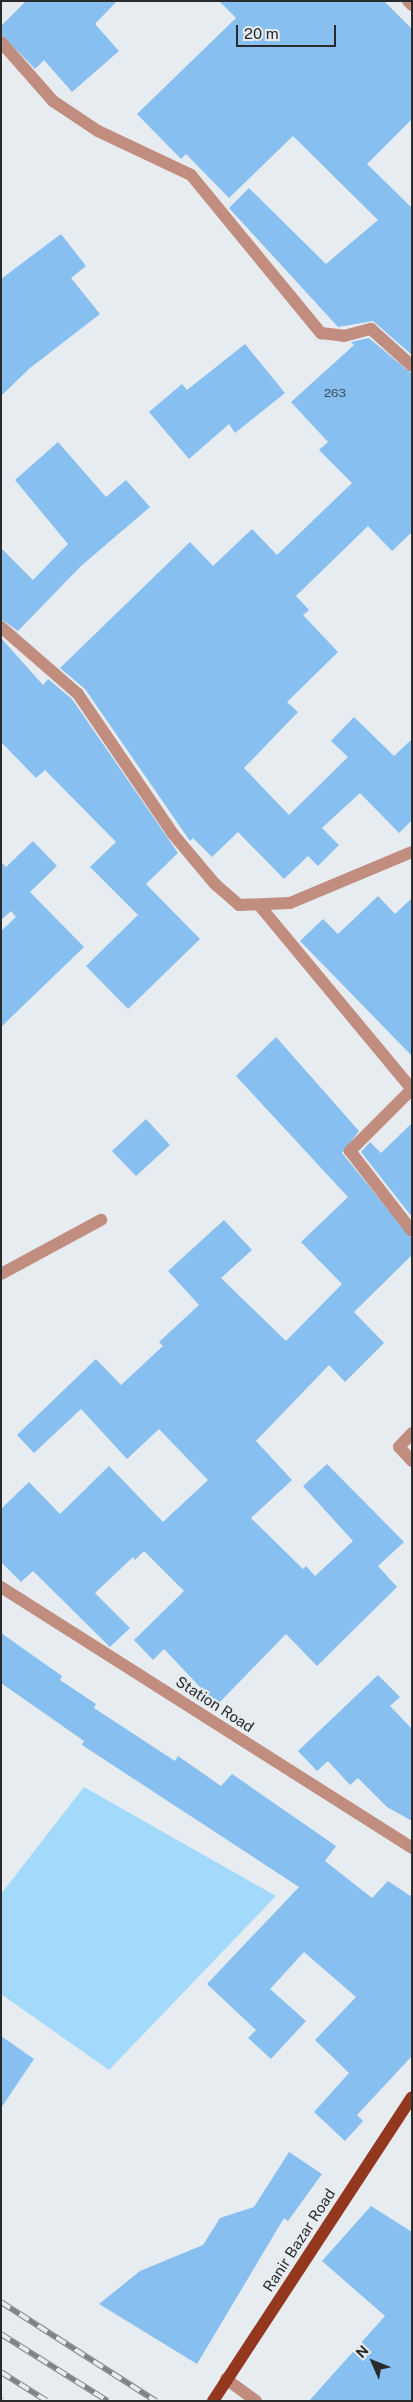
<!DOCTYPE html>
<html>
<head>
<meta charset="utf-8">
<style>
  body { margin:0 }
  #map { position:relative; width:413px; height:2402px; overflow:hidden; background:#e7ecf1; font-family:"Public Sans",sans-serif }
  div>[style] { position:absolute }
  .water>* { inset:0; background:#a3d9fb }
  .building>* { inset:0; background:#86bff0 }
  .minor>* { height:12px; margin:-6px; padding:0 6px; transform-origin:6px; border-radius:6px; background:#c18d7e }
  .major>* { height:12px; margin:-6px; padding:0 6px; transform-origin:6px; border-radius:6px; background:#93381f }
  .rail>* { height:5.5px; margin-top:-2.75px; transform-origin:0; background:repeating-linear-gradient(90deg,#e7ecf1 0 11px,#7e8285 0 22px); box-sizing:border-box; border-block:1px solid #7e8285 }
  span { translate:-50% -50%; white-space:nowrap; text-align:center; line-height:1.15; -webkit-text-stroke:4px #e7ecf1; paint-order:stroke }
  .number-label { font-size:12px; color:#404f5d }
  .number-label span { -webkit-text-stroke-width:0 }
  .street-label { font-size:15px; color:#282a2c }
  .frame { position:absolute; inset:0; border:2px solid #282a2c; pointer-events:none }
  .north { position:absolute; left:348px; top:2337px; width:50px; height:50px; -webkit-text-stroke:4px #e7ecf1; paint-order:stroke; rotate:314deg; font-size:14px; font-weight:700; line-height:20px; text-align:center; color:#282a2c }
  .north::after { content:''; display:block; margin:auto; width:18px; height:22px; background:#282a2c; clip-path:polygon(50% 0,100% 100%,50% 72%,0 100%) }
  .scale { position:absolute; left:236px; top:25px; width:100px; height:22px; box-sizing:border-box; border:2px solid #282a2c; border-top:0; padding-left:6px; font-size:15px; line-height:18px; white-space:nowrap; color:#282a2c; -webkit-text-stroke:4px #e7ecf1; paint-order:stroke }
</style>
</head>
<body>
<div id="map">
  <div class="water">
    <div style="clip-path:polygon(84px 1787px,276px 1896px,109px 2070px,1px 1994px,1px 1894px)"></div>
  </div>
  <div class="building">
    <div style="clip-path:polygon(26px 1px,117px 1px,95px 24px,119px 51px,72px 92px,44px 60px,35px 69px,1px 34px,1px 26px)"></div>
    <div style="clip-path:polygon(219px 1px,384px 1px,412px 29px,412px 119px,367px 164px,412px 208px,412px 355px,373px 321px,338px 327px,229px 208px,249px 188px,326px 264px,378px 220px,293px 136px,229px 198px,186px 154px,181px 159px,137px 114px,236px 18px)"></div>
    <div style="clip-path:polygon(61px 234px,86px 266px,71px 278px,100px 314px,30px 368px,1px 396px,1px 279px)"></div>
    <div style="clip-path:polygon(369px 338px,412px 374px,412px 532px,392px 551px,368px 526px,296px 596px,309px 610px,303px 615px,338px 652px,287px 702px,298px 712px,244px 768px,289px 815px,348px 757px,331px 741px,354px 717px,394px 756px,412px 739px,412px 820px,399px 833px,360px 793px,322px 828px,339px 845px,318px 866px,308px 856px,284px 879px,238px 832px,212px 857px,193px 838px,190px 841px,85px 689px,60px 668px,190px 542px,213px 566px,252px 529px,277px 555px,352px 483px,319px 450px,328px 442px,291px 402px,354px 345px,351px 342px)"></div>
    <div style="clip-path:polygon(245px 344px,285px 393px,235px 433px,229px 424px,189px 459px,149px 412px,182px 384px,187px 390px)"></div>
    <div style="clip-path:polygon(58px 442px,106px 497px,126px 480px,150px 507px,81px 566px,18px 631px,1px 619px,1px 548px,33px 580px,68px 544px,15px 480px)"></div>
    <div style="clip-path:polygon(1px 638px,43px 685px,48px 679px,72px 699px,178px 853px,146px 884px,200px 939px,128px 1009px,86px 966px,138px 915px,90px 867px,116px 842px,45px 770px,36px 778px,1px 742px)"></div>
    <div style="clip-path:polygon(33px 841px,57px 866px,30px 892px,84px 947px,1px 1027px,1px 931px,16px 917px,11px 911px,1px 920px,1px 862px,6px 867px)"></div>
    <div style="clip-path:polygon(378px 896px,395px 914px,412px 898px,412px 1056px,300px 941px,323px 919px,338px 934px)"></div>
    <div style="clip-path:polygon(276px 1037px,359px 1131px,342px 1153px,412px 1239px,412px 1255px,354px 1312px,384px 1343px,345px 1382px,329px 1365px,256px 1441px,292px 1480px,251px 1518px,303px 1569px,306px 1566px,315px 1576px,353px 1541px,303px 1486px,327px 1464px,404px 1542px,378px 1566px,397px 1587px,317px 1666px,286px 1634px,217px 1705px,164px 1649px,153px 1660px,134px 1640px,184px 1591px,144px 1551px,135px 1560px,133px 1557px,95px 1593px,130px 1628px,110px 1647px,33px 1571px,21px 1582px,1px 1562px,1px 1509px,29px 1482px,60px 1514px,109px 1466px,163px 1522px,208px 1480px,159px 1429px,127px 1459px,81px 1409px,34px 1453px,17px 1435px,96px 1359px,121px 1385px,163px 1346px,159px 1342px,199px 1305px,168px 1271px,224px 1220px,252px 1250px,221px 1278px,286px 1341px,342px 1284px,301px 1242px,348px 1197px,236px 1076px)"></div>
    <div style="clip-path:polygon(146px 1119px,170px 1145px,136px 1176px,112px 1151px)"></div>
    <div style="clip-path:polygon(412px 1123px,412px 1217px,361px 1152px,370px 1142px,381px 1153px)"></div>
    <div style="clip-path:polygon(1px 1633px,62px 1676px,60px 1680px,96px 1704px,94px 1708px,175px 1761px,178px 1756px,221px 1786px,232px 1774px,336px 1846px,325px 1861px,372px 1898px,388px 1881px,412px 1897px,412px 2056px,357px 2115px,363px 2121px,345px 2141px,314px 2112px,349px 2073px,315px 2040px,356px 1997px,304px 1952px,270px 1989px,306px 2021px,271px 2059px,248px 2038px,256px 2030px,207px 1984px,299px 1887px,82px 1745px,84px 1741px,1px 1683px)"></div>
    <div style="clip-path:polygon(378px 1675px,400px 1697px,390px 1706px,412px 1729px,412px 1821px,387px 1807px,358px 1778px,350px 1785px,328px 1761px,317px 1771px,298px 1751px)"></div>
    <div style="clip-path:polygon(1px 2036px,34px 2059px,1px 2108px)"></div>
    <div style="clip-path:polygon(289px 2152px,322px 2174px,288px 2221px,284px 2218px,197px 2364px,99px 2304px,140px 2271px,203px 2245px,220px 2218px,254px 2207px)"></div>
    <div style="clip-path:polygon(371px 2206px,412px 2232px,412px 2401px,309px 2401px,385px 2316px,322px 2261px)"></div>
  </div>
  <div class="minor">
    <div style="left:408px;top:1px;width:6px;rotate:45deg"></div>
    <div style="left:1px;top:42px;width:79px;rotate:48.6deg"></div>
    <div style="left:53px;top:101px;width:54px;rotate:33.7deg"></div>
    <div style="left:98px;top:131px;width:103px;rotate:25.3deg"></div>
    <div style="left:191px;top:175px;width:205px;rotate:50.6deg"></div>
    <div style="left:321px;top:333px;width:23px;rotate:7deg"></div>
    <div style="left:344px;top:336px;width:28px;rotate:-15deg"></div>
    <div style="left:371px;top:329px;width:55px;rotate:42.1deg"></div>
    <div style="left:1px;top:627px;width:102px;rotate:41deg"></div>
    <div style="left:78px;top:694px;width:169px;rotate:55.8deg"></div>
    <div style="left:173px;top:834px;width:65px;rotate:50deg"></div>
    <div style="left:215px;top:884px;width:32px;rotate:41deg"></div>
    <div style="left:239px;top:905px;width:51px;rotate:-2.2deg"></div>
    <div style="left:290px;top:903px;width:132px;rotate:-22.7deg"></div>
    <div style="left:259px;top:905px;width:239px;rotate:50.3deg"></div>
    <div style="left:412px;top:1089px;width:88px;rotate:135deg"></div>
    <div style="left:350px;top:1151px;width:101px;rotate:52.2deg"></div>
    <div style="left:1px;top:1274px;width:114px;rotate:-28.4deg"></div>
    <div style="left:412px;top:1433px;width:19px;rotate:133deg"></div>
    <div style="left:399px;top:1447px;width:19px;rotate:47deg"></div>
    <div style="left:1px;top:1587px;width:487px;rotate:32.4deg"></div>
    <div style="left:226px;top:2379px;width:37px;rotate:36deg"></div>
  </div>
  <div class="major">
    <div style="left:213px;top:2401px;width:363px;rotate:-56.8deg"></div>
  </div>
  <div class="rail">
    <div style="left:1px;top:2302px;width:184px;rotate:32.6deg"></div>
    <div style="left:1px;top:2334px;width:126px;rotate:32.1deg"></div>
    <div style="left:1px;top:2372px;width:54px;rotate:32.2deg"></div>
    <div style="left:1px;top:2400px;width:1px;rotate:45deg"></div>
  </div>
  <div class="number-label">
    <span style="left:335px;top:394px">263</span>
  </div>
  <div class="street-label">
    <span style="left:215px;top:1704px;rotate:33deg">Station Road</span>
    <span style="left:299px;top:2240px;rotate:-57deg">Ranir Bazar Road</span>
  </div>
  <div class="frame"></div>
  <div class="north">N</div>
  <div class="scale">20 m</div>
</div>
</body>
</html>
